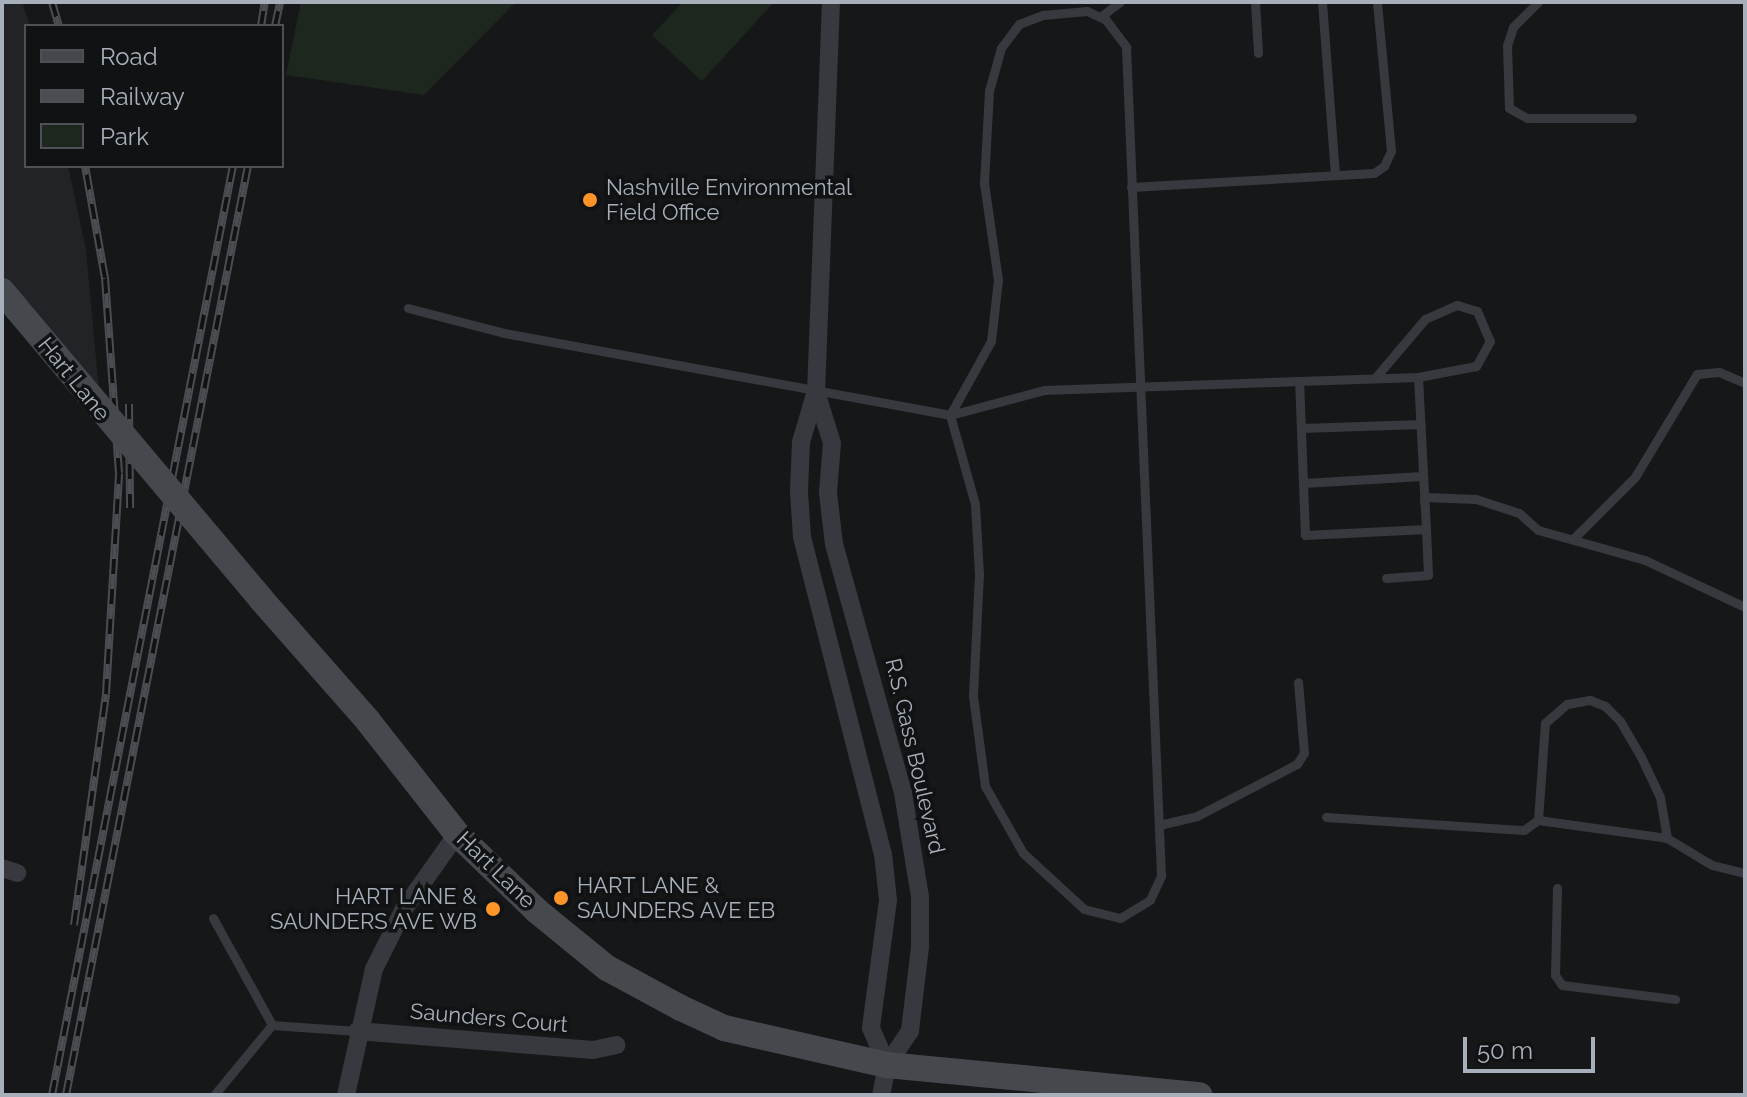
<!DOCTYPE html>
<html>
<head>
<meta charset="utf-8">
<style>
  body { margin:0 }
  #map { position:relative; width:1747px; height:1097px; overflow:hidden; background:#161719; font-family:Raleway,sans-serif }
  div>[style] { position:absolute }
  .built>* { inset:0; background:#222326 }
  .green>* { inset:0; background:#1e271e }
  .service>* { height:9px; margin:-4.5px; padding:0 4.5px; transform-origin:4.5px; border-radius:4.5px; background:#37393e }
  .minor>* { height:18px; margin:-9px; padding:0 9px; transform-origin:9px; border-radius:9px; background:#37393e }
  .secondary>* { height:26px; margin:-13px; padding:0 13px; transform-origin:13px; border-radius:13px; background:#45494e }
  .rail>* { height:8px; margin-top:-4px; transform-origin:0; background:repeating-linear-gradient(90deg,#111214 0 15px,#4a4e53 0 30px); box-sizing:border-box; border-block:2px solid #4a4e53 }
  .secondary-bridge>* { height:26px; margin:-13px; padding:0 13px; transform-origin:13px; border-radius:13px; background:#45494e }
  .dots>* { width:22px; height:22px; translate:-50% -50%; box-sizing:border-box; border:4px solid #111214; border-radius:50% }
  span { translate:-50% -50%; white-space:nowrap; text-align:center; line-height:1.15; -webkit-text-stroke:7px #111214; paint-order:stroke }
  .poi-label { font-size:22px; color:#a7b0ba }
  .left { translate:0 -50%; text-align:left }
  .right { translate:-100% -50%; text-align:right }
  .street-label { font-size:22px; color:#a7b0ba }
  .frame { position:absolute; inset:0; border:4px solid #a7b0ba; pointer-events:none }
  .legend { position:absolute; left:24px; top:24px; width:260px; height:144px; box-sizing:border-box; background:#111214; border:2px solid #4d5156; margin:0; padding:10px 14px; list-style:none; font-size:24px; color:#a7b0ba }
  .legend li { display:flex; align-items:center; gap:16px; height:40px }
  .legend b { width:40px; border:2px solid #4d5156 }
  .scale { position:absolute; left:1463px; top:1037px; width:132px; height:36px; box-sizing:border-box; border:4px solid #a7b0ba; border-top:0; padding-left:10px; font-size:24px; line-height:28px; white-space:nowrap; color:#a7b0ba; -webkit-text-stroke:6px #111214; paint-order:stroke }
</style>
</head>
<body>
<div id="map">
  <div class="built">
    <div style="clip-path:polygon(2px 2px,22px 2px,30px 26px,26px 166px,68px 166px,86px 250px,101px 413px,2px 291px)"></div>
  </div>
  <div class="green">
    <div style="clip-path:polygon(301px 2px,516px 2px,424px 95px,286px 75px)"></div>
    <div style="clip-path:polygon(683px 2px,774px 2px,702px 81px,652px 35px)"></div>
  </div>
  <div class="service">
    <div style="left:1255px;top:2px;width:51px;rotate:86.6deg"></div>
    <div style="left:1322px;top:2px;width:172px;rotate:85.7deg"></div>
    <div style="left:1538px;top:2px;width:35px;rotate:135deg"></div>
    <div style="left:1513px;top:27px;width:19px;rotate:108deg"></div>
    <div style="left:1507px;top:45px;width:63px;rotate:88.2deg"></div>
    <div style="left:1509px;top:108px;width:21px;rotate:29deg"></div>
    <div style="left:1527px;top:118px;width:105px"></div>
    <div style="left:1087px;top:11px;width:21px;rotate:25deg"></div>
    <div style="left:1106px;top:20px;width:34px;rotate:53deg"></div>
    <div style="left:1126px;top:47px;width:760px;rotate:87.59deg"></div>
    <div style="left:1158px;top:806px;width:70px;rotate:87.5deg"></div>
    <div style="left:1161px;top:876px;width:26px;rotate:115deg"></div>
    <div style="left:1150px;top:900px;width:35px;rotate:149deg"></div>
    <div style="left:1120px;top:918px;width:37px;rotate:-166deg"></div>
    <div style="left:1084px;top:909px;width:83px;rotate:-137.4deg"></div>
    <div style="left:1023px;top:853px;width:77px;rotate:-119.6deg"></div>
    <div style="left:985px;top:786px;width:91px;rotate:-97.6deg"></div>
    <div style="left:973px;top:696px;width:122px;rotate:-87.2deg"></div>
    <div style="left:979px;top:574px;width:70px;rotate:-93.3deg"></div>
    <div style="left:975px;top:504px;width:92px;rotate:-105.7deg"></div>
    <div style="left:950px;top:415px;width:85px;rotate:-61deg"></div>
    <div style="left:991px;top:341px;width:61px;rotate:-83.5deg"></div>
    <div style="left:998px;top:280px;width:98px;rotate:-98.2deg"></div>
    <div style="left:984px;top:183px;width:92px;rotate:-86.9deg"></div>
    <div style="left:989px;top:91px;width:45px;rotate:-74.4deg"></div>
    <div style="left:1001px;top:48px;width:30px;rotate:-53deg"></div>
    <div style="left:1019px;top:24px;width:26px;rotate:-21deg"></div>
    <div style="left:1043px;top:15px;width:44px;rotate:-5.2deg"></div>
    <div style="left:1100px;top:17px;width:25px;rotate:-37deg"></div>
    <div style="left:1131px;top:187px;width:243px;rotate:-3.3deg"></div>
    <div style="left:1374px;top:173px;width:12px;rotate:-35deg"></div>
    <div style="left:1384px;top:166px;width:17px;rotate:-65deg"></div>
    <div style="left:1391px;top:151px;width:150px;rotate:-95.4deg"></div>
    <div style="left:408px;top:308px;width:99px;rotate:14.6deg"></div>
    <div style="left:504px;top:333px;width:453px;rotate:10.4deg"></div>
    <div style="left:950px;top:415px;width:97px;rotate:-14.9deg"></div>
    <div style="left:1044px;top:390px;width:255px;rotate:-2deg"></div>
    <div style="left:1418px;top:377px;width:152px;rotate:87deg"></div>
    <div style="left:1426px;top:529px;width:121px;rotate:177.2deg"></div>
    <div style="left:1305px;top:535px;width:154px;rotate:-92.2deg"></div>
    <div style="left:1299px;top:381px;width:119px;rotate:-1.9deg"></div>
    <div style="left:1375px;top:378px;width:77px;rotate:-49.7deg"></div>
    <div style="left:1425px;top:319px;width:35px;rotate:-24deg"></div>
    <div style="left:1457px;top:305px;width:21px;rotate:17deg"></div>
    <div style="left:1477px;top:311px;width:33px;rotate:67deg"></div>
    <div style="left:1490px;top:341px;width:29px;rotate:119deg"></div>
    <div style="left:1476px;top:366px;width:59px;rotate:169.3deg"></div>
    <div style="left:1301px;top:428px;width:120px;rotate:-1.9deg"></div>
    <div style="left:1303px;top:483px;width:120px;rotate:-3.3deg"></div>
    <div style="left:1424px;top:502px;width:5px;rotate:-79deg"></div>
    <div style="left:1425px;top:497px;width:51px;rotate:2.2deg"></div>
    <div style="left:1476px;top:499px;width:45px;rotate:18deg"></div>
    <div style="left:1519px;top:513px;width:25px;rotate:42deg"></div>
    <div style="left:1538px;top:530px;width:111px;rotate:15.7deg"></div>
    <div style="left:1645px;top:560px;width:110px;rotate:25.2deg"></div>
    <div style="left:1573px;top:539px;width:88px;rotate:-45deg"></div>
    <div style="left:1635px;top:477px;width:120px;rotate:-59deg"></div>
    <div style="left:1697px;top:374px;width:22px;rotate:-5deg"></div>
    <div style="left:1719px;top:372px;width:28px;rotate:23deg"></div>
    <div style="left:1386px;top:578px;width:42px;rotate:-4.1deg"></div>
    <div style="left:1428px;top:575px;width:46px;rotate:-92.5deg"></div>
    <div style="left:1326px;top:817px;width:198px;rotate:3.8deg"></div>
    <div style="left:1524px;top:830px;width:17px;rotate:-36deg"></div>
    <div style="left:1538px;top:820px;width:97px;rotate:-85.9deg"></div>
    <div style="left:1545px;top:723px;width:29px;rotate:-41deg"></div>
    <div style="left:1567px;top:704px;width:23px;rotate:-10deg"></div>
    <div style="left:1590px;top:700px;width:16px;rotate:22deg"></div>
    <div style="left:1605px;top:706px;width:21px;rotate:45deg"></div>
    <div style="left:1620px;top:721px;width:42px;rotate:59.7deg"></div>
    <div style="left:1641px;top:757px;width:44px;rotate:64.6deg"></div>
    <div style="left:1660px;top:797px;width:42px;rotate:80.3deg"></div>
    <div style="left:1667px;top:838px;width:52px;rotate:31deg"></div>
    <div style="left:1712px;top:865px;width:34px;rotate:14deg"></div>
    <div style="left:1538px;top:820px;width:130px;rotate:7.9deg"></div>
    <div style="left:1159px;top:825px;width:39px;rotate:-13deg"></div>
    <div style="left:1197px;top:816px;width:113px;rotate:-27.5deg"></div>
    <div style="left:1297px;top:764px;width:13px;rotate:-58deg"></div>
    <div style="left:1304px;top:753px;width:71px;rotate:-94.8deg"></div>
    <div style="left:1557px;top:888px;width:87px;rotate:91.3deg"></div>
    <div style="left:1555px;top:975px;width:12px;rotate:55deg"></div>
    <div style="left:1562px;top:985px;width:114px;rotate:7.1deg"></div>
    <div style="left:213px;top:918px;width:122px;rotate:61.1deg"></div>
    <div style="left:272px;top:1025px;width:85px;rotate:4deg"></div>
    <div style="left:214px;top:1095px;width:91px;rotate:-50.4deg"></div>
  </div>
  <div class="minor">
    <div style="left:831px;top:2px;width:389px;rotate:92.2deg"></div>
    <div style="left:816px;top:391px;width:53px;rotate:106.4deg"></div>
    <div style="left:801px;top:442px;width:50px;rotate:92.3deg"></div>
    <div style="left:799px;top:492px;width:45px;rotate:86.2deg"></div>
    <div style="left:802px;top:537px;width:327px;rotate:75.7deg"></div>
    <div style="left:883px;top:854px;width:46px;rotate:83.8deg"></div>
    <div style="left:888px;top:900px;width:129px;rotate:97.6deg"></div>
    <div style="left:871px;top:1028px;width:40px;rotate:66.6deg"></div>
    <div style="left:816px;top:392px;width:53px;rotate:72.6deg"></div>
    <div style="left:832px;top:443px;width:50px;rotate:94.6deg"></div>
    <div style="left:828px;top:493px;width:51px;rotate:83.3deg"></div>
    <div style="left:834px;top:544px;width:258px;rotate:74.5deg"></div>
    <div style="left:903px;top:793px;width:105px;rotate:80.7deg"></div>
    <div style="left:920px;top:897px;width:50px;rotate:90deg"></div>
    <div style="left:920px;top:947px;width:85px;rotate:96.8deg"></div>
    <div style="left:910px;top:1031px;width:41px;rotate:124.1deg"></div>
    <div style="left:887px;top:1065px;width:31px;rotate:101deg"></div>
    <div style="left:2px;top:868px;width:16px;rotate:18deg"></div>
    <div style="left:357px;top:1031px;width:237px;rotate:4.6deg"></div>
    <div style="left:593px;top:1050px;width:24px;rotate:-12deg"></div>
    <div style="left:346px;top:1095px;width:129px;rotate:-77.5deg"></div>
    <div style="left:374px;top:969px;width:67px;rotate:-63.4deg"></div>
    <div style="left:404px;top:909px;width:92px;rotate:-54.8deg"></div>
  </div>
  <div class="secondary">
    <div style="left:2px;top:291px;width:23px;rotate:50deg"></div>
    <div style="left:261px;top:599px;width:162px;rotate:48.7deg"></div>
    <div style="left:368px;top:721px;width:144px;rotate:51.8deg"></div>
    <div style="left:457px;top:834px;width:111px;rotate:43.9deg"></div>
    <div style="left:537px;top:911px;width:90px;rotate:39.2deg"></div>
    <div style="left:607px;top:968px;width:84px;rotate:28.4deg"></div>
    <div style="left:681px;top:1008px;width:47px;rotate:24.9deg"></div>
    <div style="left:724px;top:1028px;width:167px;rotate:12.8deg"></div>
    <div style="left:887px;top:1065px;width:314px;rotate:5.5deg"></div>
  </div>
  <div class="rail">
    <div style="left:52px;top:2px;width:25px;rotate:74deg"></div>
    <div style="left:261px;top:26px;width:24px;rotate:-81deg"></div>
    <div style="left:275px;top:26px;width:25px;rotate:-78deg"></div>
    <div style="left:129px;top:404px;width:104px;rotate:89.4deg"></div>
    <div style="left:74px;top:925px;width:233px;rotate:-82.1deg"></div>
    <div style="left:106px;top:694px;width:221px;rotate:-86.6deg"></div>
    <div style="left:119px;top:473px;width:196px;rotate:-94.1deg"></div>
    <div style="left:105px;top:278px;width:114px;rotate:-100.1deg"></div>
    <div style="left:52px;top:1095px;width:946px;rotate:-78.98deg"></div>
    <div style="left:66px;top:1095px;width:947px;rotate:-78.92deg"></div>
  </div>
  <div class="secondary-bridge">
    <div style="left:17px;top:309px;width:379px;rotate:49.9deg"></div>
  </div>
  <div class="dots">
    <div style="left:590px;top:200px;background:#ff9528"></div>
    <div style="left:561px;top:898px;background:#ff9528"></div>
    <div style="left:493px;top:909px;background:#ff9528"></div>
  </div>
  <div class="poi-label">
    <span class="left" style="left:606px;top:200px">Nashville Environmental<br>Field Office</span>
    <span class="left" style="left:577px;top:898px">HART LANE &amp;<br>SAUNDERS AVE EB</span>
    <span class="right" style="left:477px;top:909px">HART LANE &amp;<br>SAUNDERS AVE WB</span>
  </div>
  <div class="street-label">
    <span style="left:74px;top:379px;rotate:51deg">Hart Lane</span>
    <span style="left:915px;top:756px;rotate:77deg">R.S. Gass Boulevard</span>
    <span style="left:496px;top:870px;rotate:44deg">Hart Lane</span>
    <span style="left:489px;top:1018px;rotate:5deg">Saunders Court</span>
  </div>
  <div class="frame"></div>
  <ul class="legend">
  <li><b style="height:10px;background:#45494e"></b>Road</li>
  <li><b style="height:10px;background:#4a4e53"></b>Railway</li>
  <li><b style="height:22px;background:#1e271e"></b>Park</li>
  </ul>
  <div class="scale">50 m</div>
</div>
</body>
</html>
